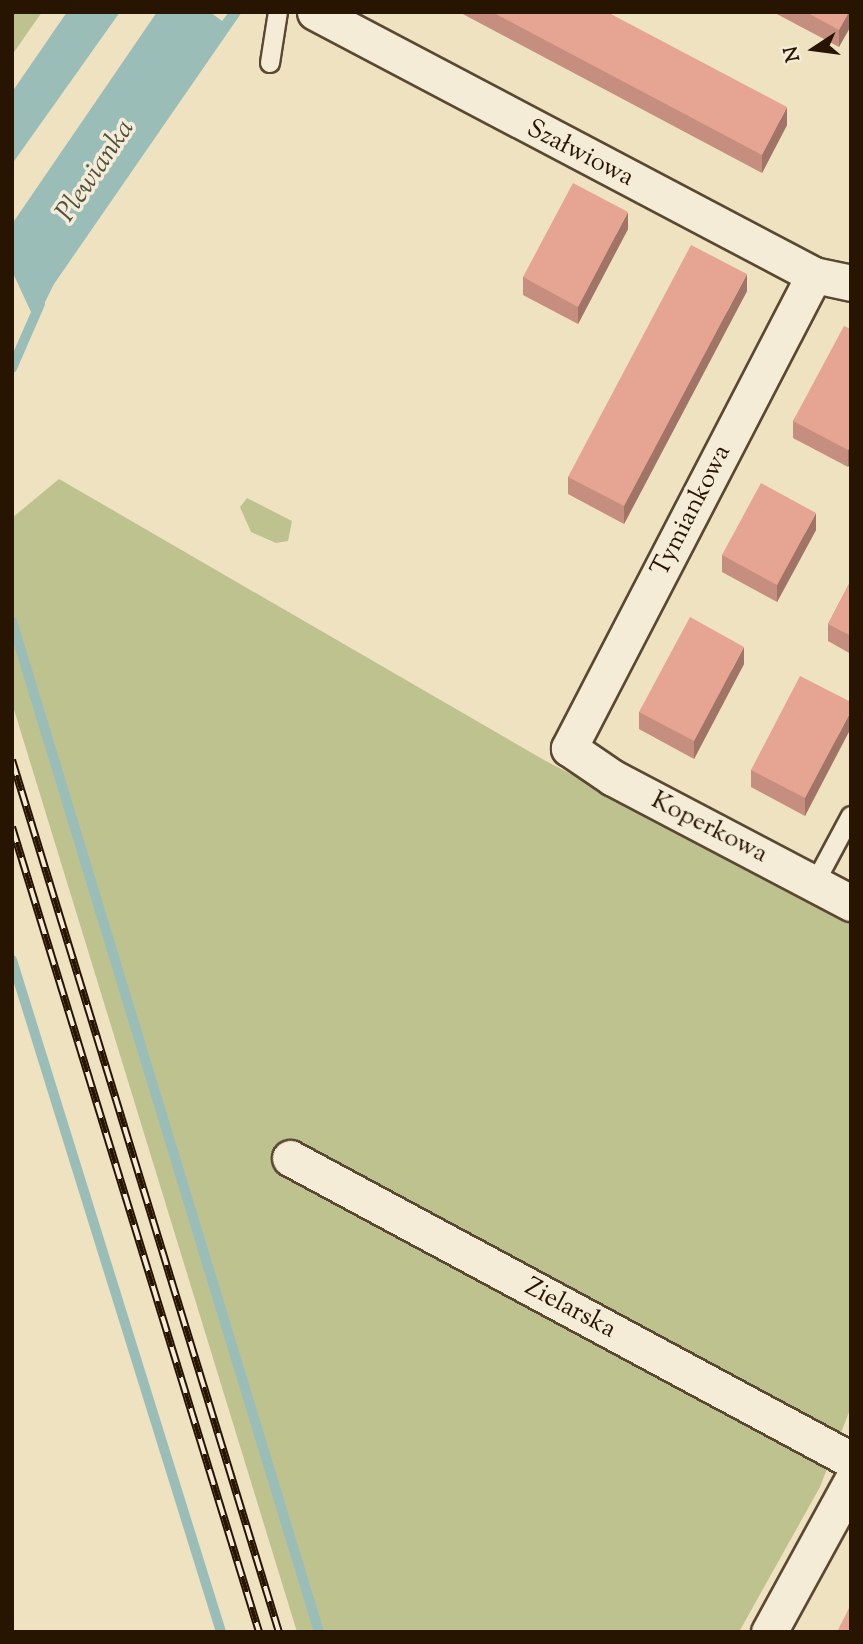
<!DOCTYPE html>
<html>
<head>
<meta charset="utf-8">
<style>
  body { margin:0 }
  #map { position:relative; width:863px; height:1644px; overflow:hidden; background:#eee2c1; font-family:"Sorts Mill Goudy",serif }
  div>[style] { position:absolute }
  .green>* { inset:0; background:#bec28f }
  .water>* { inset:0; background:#9abdb8 }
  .stream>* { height:10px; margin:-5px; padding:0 5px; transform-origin:5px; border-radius:5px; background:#9abdb8 }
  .roads { filter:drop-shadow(2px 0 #5a4831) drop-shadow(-2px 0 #5a4831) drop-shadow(0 2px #5a4831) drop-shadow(0 -2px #5a4831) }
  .lane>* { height:18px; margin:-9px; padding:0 9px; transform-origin:9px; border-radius:9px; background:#f4ecd7 }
  .street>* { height:35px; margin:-17.5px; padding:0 17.5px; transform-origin:17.5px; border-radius:17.5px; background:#f4ecd7 }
  .rail>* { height:8px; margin-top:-4px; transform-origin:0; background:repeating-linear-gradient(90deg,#f4ecd7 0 16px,#281501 0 32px); box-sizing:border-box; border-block:2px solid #281501 }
  .wall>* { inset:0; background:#c58e7e }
  .shaded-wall>* { inset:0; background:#a07466 }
  .building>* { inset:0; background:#e5a592 }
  span { translate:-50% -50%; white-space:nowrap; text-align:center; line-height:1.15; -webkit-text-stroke:7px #f4ecd7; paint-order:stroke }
  .street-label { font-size:26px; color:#281501 }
  .water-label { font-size:28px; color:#505041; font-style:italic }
  .frame { position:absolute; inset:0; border:14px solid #281501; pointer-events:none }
  .north { position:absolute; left:779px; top:14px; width:70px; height:70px; -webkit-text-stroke:5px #f4ecd7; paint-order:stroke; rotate:257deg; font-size:19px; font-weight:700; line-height:28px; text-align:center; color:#281501 }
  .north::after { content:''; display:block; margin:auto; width:24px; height:32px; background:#281501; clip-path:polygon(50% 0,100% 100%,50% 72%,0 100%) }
</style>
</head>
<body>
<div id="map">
  <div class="green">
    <div style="clip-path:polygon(12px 12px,42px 12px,12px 55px)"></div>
    <div style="clip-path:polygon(59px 479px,544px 760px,851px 920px,851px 1407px,820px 1487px,739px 1632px,297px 1632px,12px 703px,12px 518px)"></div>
    <div style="clip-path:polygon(247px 498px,292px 521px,288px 541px,276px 543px,251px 532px,240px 507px)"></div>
  </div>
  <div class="water">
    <div style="clip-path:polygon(67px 12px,120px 12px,12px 164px,12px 92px)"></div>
    <div style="clip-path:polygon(157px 12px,210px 12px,222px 21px,229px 12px,242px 12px,54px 284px,38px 316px,31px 312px,12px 271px,12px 224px)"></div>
  </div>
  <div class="stream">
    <div style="left:12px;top:368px;width:70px;rotate:-66.4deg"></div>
    <div style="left:12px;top:621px;width:1057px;rotate:73.11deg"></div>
    <div style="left:12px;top:960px;width:704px;rotate:72.72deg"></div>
  </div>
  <div class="roads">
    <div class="lane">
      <div style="left:270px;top:63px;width:52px;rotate:-81.1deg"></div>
      <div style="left:815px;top:883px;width:76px;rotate:-61.8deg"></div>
    </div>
    <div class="street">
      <div style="left:315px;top:12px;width:564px;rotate:27.79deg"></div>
      <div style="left:814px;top:275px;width:38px;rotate:12deg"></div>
      <div style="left:814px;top:275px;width:533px;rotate:117.38deg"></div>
      <div style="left:569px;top:748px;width:53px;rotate:34.3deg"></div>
      <div style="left:613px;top:778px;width:269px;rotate:27.7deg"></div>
      <div style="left:290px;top:1158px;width:637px;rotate:28.29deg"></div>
      <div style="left:769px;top:1632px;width:171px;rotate:-61.3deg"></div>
    </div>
  </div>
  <div class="rail">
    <div style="left:12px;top:760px;width:912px;rotate:72.98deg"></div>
    <div style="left:12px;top:827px;width:842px;rotate:72.94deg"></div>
  </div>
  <div class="wall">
    <div style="clip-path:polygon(459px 12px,607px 12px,787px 125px,762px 173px)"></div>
    <div style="clip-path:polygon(773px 12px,851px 12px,839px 47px)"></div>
    <div style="clip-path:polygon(628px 229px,578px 324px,523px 295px,523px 277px)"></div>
    <div style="clip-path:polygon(747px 291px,624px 524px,568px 494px,568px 477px)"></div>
    <div style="clip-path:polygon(851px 329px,848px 467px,793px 438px,793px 421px)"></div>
    <div style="clip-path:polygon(816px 530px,777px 602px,722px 572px,722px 555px)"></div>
    <div style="clip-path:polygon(851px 580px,851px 654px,828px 641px,828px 624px)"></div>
    <div style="clip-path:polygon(744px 664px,694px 759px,639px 729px,639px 712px)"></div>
    <div style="clip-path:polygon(851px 702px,805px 816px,751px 787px,751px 770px)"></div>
  </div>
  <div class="shaded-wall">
    <div style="clip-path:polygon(849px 12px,851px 12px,851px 26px,839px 47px,839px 30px)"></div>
    <div style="clip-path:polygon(787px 107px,787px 125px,762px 173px,762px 155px)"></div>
    <div style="clip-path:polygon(628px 212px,628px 229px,578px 324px,578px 307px)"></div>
    <div style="clip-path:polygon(747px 274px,747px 291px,624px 524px,624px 506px)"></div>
    <div style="clip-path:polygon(851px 445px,851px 463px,848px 467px,848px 450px)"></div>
    <div style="clip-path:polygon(816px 513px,816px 530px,777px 602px,777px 585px)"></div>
    <div style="clip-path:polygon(744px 647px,744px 664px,694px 759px,694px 741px)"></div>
    <div style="clip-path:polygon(851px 711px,851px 728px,805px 816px,805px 798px)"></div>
  </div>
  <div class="building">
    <div style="clip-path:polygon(492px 12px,607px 12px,787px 107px,762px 155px)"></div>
    <div style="clip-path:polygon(806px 12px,849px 12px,839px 30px)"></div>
    <div style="clip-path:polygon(573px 183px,628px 212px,578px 307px,523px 277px)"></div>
    <div style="clip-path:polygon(691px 245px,747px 274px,624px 506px,568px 477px)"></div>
    <div style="clip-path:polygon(844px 326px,851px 329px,851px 445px,848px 450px,793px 421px)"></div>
    <div style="clip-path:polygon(761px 483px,816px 513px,777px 585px,722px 555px)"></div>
    <div style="clip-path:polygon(851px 580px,851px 636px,828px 624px)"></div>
    <div style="clip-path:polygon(690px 617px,744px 647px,694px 741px,639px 712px)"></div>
    <div style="clip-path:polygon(800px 676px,851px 702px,851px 711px,805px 798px,751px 770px)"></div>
    <div style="clip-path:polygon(851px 1604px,851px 1632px,837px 1632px)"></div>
  </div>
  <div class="street-label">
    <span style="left:580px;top:154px;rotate:27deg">Szałwiowa</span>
    <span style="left:692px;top:511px;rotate:-63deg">Tymiankowa</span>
    <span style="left:709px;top:828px;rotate:27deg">Koperkowa</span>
    <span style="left:570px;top:1309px;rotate:28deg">Zielarska</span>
  </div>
  <div class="water-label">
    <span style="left:96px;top:171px;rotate:-56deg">Plewianka</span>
  </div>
  <div class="frame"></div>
  <div class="north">N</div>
</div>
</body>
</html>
